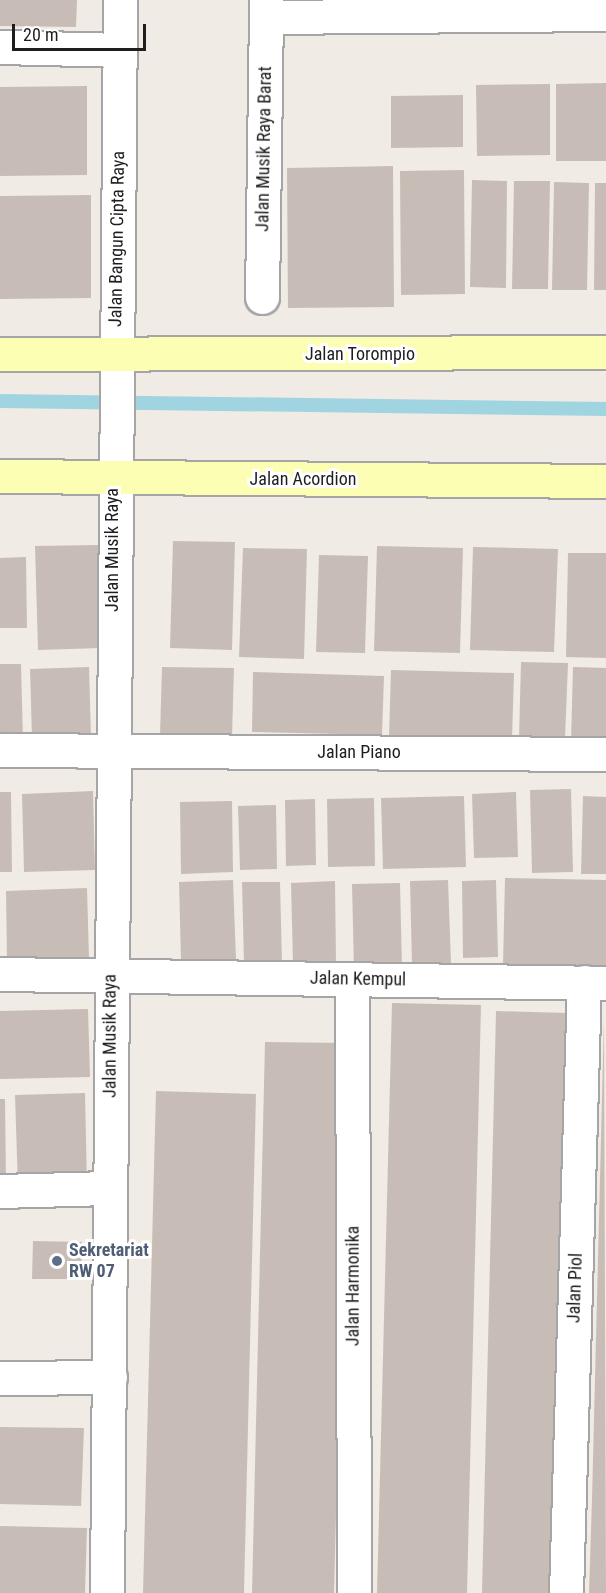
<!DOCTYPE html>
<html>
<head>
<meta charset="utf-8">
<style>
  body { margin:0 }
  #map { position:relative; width:606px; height:1593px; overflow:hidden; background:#f0ebe4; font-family:"Roboto Condensed",sans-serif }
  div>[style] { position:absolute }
  .stream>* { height:14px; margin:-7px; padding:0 7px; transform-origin:7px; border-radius:7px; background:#a1d4e1 }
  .building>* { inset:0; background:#c8bdb6 }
  .roads { filter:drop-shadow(2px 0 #a5a5a5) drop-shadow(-2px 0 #a5a5a5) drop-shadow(0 2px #a5a5a5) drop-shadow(0 -2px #a5a5a5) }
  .street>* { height:33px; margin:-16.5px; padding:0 16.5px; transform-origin:16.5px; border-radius:16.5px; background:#fff }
  .secondary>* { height:33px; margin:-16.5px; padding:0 16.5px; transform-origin:16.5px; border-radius:16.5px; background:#fcfeb4 }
  .dots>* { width:16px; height:16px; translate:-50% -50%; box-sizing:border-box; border:3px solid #fff; border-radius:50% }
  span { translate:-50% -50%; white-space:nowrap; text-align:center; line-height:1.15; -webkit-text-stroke:6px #fff; paint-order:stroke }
  .street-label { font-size:18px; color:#1e1e1e }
  .service-label { font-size:18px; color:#4e5e75; font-weight:700 }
  .left { translate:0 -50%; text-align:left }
  .scale { position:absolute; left:12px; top:24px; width:134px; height:27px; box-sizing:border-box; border:3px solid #1e1e1e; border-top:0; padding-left:8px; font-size:18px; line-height:21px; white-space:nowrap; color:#1e1e1e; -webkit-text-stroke:4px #fff; paint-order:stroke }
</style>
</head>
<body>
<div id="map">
  <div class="stream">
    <div style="left:0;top:401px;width:606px;rotate:0.76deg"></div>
  </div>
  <div class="building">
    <div style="clip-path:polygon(0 0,77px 0,76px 27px,0 26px)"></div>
    <div style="clip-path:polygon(606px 83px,606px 161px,556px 161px,556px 84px)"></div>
    <div style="clip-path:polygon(550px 84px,550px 155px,477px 156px,476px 85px)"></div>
    <div style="clip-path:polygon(87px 86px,87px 175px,0 176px,0 87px)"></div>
    <div style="clip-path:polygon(463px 95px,463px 147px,391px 148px,391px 96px)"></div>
    <div style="clip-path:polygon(393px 166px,394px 307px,288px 308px,287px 168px)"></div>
    <div style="clip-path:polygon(464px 170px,465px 294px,401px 295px,400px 171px)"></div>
    <div style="clip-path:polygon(472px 180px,507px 181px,506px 288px,470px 287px)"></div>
    <div style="clip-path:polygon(514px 181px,550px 181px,548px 289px,512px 289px)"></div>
    <div style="clip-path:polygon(554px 182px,589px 183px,587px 290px,552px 290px)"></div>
    <div style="clip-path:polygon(595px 183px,606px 183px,606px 290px,594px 290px)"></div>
    <div style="clip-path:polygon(91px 195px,91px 298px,0 299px,0 196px)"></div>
    <div style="clip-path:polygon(173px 541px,235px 542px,232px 650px,170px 648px)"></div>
    <div style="clip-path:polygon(98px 545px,101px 648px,38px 650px,35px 546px)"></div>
    <div style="clip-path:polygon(377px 546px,463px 548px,460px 653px,374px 651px)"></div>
    <div style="clip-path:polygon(473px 547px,558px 549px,554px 652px,470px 650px)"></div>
    <div style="clip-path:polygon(243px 548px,307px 549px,304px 659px,239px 657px)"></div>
    <div style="clip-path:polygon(568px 553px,606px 553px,606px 658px,566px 657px)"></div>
    <div style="clip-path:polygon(319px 555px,368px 556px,365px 653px,316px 652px)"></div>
    <div style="clip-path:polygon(26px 557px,27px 628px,0 628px,0 558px)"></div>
    <div style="clip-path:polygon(521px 662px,568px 663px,565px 739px,519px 738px)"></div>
    <div style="clip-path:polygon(0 664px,21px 664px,23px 740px,0 741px)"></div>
    <div style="clip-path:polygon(89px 667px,91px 736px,32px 738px,30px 669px)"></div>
    <div style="clip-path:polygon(162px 667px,234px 668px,232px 737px,160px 735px)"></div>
    <div style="clip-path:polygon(573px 667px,606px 668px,606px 742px,571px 741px)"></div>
    <div style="clip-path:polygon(391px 670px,514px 673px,512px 739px,389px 736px)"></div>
    <div style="clip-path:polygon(253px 672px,384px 676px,382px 735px,252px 732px)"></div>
    <div style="clip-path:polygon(571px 789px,573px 872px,532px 873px,530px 790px)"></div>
    <div style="clip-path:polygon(93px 791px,95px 870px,24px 872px,22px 794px)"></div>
    <div style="clip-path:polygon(0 792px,11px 792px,12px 872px,0 872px)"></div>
    <div style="clip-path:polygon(516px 792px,518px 857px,474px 858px,472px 794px)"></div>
    <div style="clip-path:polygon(464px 796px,466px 867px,383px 869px,381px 798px)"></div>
    <div style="clip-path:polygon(583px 796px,606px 797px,606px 874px,581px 874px)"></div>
    <div style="clip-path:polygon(374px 798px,375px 866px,328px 867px,327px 799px)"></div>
    <div style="clip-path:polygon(315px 799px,316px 865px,286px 866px,285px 800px)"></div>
    <div style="clip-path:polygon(232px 801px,233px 872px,181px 874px,180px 802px)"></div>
    <div style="clip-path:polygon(276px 805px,277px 869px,240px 870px,238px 806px)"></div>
    <div style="clip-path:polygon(505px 878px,606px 880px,606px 967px,503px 965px)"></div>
    <div style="clip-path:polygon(233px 880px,236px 959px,181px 960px,179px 882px)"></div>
    <div style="clip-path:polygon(448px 880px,451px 963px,412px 964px,410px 881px)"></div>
    <div style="clip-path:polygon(496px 880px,498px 957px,463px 958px,462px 881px)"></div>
    <div style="clip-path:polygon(335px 881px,336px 963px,293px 964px,291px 883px)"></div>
    <div style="clip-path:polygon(242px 882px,280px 882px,282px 963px,244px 964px)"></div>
    <div style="clip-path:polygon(400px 883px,402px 968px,354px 969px,352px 884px)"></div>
    <div style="clip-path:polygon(87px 888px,89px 959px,7px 962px,6px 891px)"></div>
    <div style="clip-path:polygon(392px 1003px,481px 1005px,467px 1593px,377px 1593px)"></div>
    <div style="clip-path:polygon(88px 1009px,90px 1077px,0 1079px,0 1011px)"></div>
    <div style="clip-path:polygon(496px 1011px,568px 1013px,553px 1593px,482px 1593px)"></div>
    <div style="clip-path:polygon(604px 1018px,606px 1593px,589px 1593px,592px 1499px)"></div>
    <div style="clip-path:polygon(265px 1042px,348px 1043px,334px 1593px,252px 1593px)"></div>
    <div style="clip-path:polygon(156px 1091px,256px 1094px,244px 1593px,143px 1593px)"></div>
    <div style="clip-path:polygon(85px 1093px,87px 1186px,18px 1188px,15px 1095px)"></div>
    <div style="clip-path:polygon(0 1099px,5px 1099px,6px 1183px,0 1183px)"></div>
    <div style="clip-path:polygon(33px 1241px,82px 1242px,81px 1279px,32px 1279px)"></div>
    <div style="clip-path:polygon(0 1427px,84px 1428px,81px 1506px,0 1504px)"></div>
    <div style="clip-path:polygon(0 1526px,87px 1528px,85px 1593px,0 1593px)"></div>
  </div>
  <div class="roads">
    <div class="street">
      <div style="left:266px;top:17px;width:340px;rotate:-0.5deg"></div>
      <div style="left:0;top:47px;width:119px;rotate:1.4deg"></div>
      <div style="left:262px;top:297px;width:297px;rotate:-89.2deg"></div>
      <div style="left:0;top:750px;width:606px;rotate:0.38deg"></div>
      <div style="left:0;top:974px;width:604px;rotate:0.85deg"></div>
      <div style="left:352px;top:979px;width:614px;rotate:89.81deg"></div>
      <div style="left:0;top:1191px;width:109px;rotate:-1.6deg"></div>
      <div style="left:0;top:1378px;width:110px;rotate:-0.5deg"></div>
      <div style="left:107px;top:1593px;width:1593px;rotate:-89.53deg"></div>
      <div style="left:566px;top:1593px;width:611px;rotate:-88.31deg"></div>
    </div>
    <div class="secondary">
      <div style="left:0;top:354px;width:606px;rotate:-0.19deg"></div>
      <div style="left:0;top:476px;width:606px;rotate:0.47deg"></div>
    </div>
  </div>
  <div class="dots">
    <div style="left:57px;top:1261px;background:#5c6f8a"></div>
  </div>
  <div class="street-label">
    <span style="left:264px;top:149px;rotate:-89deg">Jalan Musik Raya Barat</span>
    <span style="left:117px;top:239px;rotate:-89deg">Jalan Bangun Cipta Raya</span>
    <span style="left:360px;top:354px">Jalan Torompio</span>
    <span style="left:303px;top:479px">Jalan Acordion</span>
    <span style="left:112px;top:550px;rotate:-90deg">Jalan Musik Raya</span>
    <span style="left:359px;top:752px">Jalan Piano</span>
    <span style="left:358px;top:979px;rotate:1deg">Jalan Kempul</span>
    <span style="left:110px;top:1036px;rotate:-90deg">Jalan Musik Raya</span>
    <span style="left:353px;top:1286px;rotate:-90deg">Jalan Harmonika</span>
    <span style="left:575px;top:1288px;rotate:-88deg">Jalan Piol</span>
  </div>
  <div class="service-label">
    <span class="left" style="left:69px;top:1261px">Sekretariat<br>RW 07</span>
  </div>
  <div class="scale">20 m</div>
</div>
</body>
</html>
